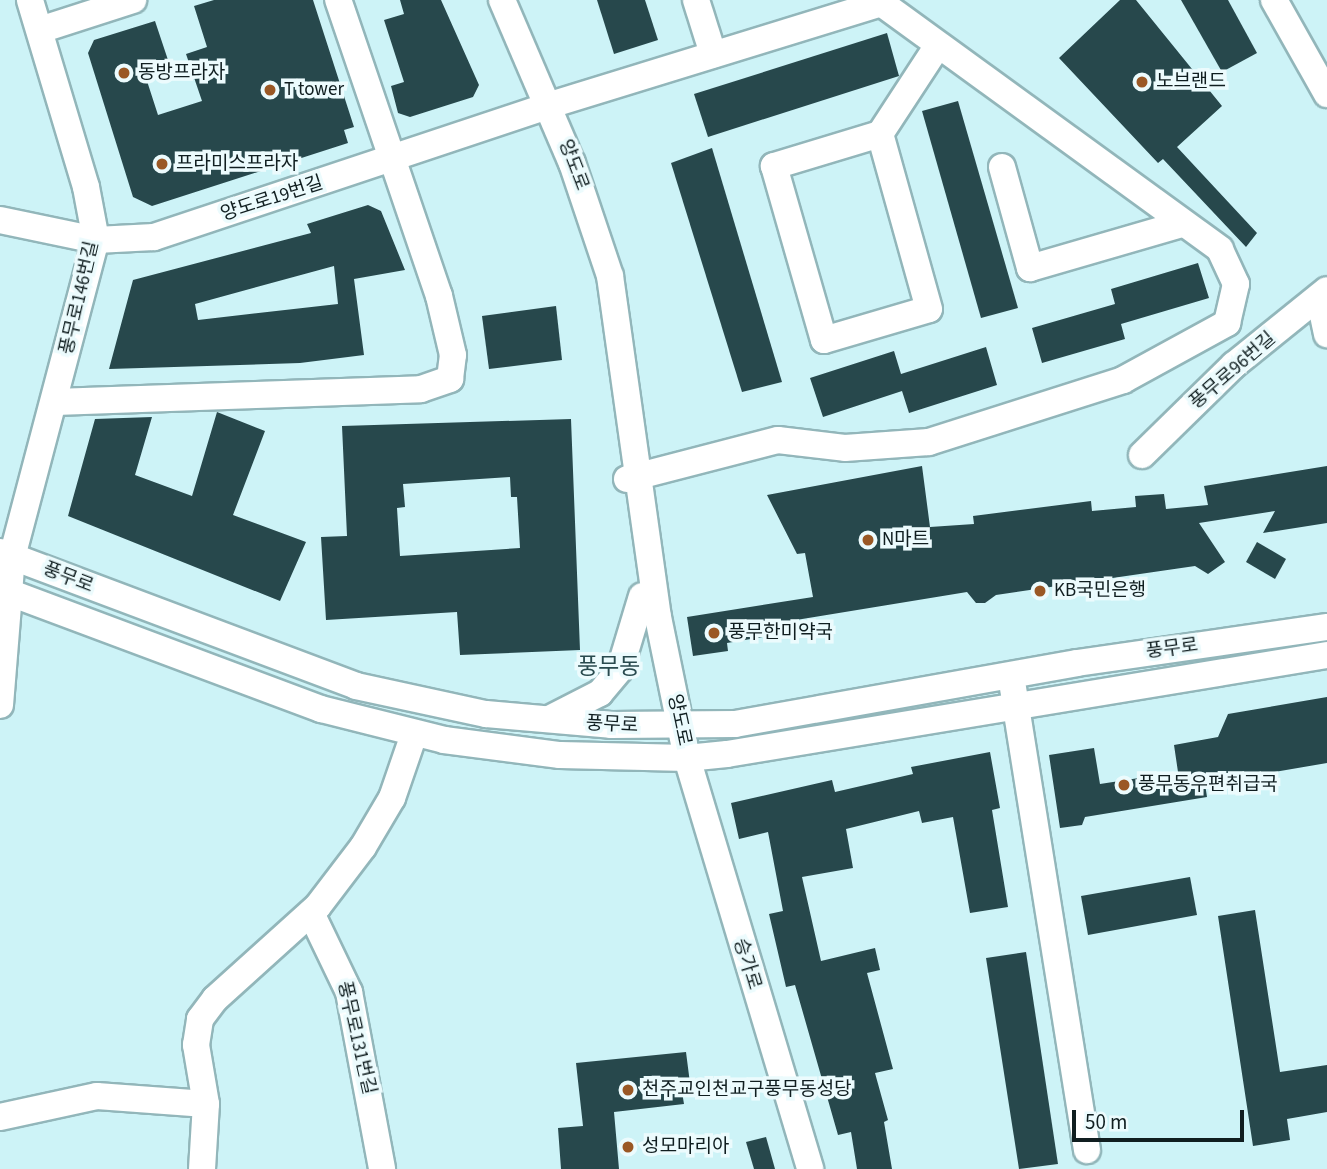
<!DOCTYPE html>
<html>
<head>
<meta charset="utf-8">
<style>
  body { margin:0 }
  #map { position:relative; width:1327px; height:1169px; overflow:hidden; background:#cdf3f7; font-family:"Source Sans 3","Noto Sans KR",sans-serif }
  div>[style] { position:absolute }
  .building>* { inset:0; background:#27484c }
  .roads { filter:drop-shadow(2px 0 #92b6ba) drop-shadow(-2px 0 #92b6ba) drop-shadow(0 2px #92b6ba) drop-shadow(0 -2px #92b6ba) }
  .minor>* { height:26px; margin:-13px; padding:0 13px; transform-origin:13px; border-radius:13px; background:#fff }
  .dots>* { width:19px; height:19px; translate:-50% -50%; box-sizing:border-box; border:4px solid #ecfbfd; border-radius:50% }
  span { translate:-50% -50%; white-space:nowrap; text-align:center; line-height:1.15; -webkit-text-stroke:7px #ecfbfd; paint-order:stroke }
  .poi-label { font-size:19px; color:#101e20 }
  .left { translate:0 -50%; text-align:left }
  .street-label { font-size:19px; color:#101e20 }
  .quarter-label { font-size:23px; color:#294a4e }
  .scale { position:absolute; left:1072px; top:1110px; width:172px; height:32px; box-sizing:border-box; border:4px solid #101e20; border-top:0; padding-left:9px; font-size:21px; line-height:24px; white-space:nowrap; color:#101e20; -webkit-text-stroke:5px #ecfbfd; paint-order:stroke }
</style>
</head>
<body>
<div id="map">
  <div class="building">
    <div style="clip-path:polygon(214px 0,313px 0,354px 127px,344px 130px,348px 143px,152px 206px,133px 197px,88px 53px,94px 40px,155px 21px,169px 63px,151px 68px,155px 78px,147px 81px,158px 115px,202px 101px,186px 54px,207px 47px,194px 6px)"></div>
    <div style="clip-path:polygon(400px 0,441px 0,479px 85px,473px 97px,410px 117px,398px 113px,391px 86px,404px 82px,384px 20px,404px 14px)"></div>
    <div style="clip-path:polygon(597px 0,645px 0,658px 40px,614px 54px)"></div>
    <div style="clip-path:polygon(1120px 0,1136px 0,1222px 106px,1177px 147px,1257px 233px,1246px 247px,1163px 159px,1158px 163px,1059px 58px)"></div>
    <div style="clip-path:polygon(1181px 0,1228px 0,1257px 53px,1222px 72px)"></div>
    <div style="clip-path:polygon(887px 33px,899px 76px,708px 137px,694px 94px)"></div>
    <div style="clip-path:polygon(958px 101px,1018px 308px,981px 318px,922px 111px)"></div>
    <div style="clip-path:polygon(712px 148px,782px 382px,742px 392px,671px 163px)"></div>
    <div style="clip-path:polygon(evenodd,368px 205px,381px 211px,405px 270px,354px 279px,364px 355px,300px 363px,109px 369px,133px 280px,311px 233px,307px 224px,368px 205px,334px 266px,338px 304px,198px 320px,195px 304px,334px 266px)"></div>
    <div style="clip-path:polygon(1198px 263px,1209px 298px,1121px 324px,1125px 339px,1042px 363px,1032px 328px,1115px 304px,1111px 289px)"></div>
    <div style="clip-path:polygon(556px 306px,562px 360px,489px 369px,482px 316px)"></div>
    <div style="clip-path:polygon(986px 347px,997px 385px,909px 413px,902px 391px,823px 417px,810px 378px,894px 351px,901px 374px)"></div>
    <div style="clip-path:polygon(217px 412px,265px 431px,233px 515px,306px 542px,280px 601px,68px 516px,95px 419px,152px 417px,135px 475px,192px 496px)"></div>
    <div style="clip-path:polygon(evenodd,571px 419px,580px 650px,460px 655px,457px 612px,326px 620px,321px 537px,347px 536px,342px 426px,571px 419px,510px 477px,511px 497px,517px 497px,520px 548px,400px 556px,397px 508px,405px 507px,403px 484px,510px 477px)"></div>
    <div style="clip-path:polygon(922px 466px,930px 527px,974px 524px,973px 516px,1091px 501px,1092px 511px,1136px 507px,1135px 496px,1164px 494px,1166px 509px,1208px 505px,1204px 486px,1327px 466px,1327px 523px,1263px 533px,1275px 511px,1199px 523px,1225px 562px,1208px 574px,1195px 566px,996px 595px,985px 603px,976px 603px,967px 592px,790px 621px,792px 632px,727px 643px,728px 651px,693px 656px,687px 617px,813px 597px,805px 553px,797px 554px,767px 495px)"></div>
    <div style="clip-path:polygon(1257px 542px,1286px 559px,1275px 579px,1246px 562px)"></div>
    <div style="clip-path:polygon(1327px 697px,1327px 763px,1205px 784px,1207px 797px,1085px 817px,1082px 825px,1060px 828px,1049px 755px,1094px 748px,1100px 784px,1178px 772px,1174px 745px,1218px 737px,1228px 714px)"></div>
    <div style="clip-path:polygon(990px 752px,1000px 808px,992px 810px,1008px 907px,970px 913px,953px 817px,922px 823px,919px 811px,846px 829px,853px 868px,802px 877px,821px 961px,875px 948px,880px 970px,867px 973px,893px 1069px,875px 1073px,888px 1120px,884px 1122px,892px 1169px,857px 1169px,851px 1132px,838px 1135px,795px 985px,786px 987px,769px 914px,783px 911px,768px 832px,739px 839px,731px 803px,832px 780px,835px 792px,913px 774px,911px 767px)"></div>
    <div style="clip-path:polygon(1190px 877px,1197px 915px,1088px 935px,1081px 896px)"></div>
    <div style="clip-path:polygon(1255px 910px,1280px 1072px,1327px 1065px,1327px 1112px,1287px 1119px,1290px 1140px,1253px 1146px,1218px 916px)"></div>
    <div style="clip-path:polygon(1026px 952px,1058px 1164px,1019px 1169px,986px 958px)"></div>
    <div style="clip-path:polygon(686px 1052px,691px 1091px,682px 1092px,684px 1104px,614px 1112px,619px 1169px,561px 1169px,558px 1128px,583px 1126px,576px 1063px)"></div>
    <div style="clip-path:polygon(766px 1137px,775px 1169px,754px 1169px,746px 1142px)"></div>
  </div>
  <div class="roads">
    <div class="minor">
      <div style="left:502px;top:0;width:177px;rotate:66.8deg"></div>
      <div style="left:572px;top:163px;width:119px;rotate:71.4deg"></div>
      <div style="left:610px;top:276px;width:344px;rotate:82deg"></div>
      <div style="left:658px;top:617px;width:144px;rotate:78.4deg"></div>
      <div style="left:687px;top:758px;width:429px;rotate:73.3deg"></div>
      <div style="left:696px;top:0;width:57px;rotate:72.5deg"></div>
      <div style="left:1274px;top:0;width:108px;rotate:60.6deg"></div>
      <div style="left:40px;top:30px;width:98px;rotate:-17.9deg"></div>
      <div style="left:880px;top:134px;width:111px;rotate:163.2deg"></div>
      <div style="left:774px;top:166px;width:181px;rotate:74deg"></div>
      <div style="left:824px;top:340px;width:109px;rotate:-16.4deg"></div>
      <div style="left:929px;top:309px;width:182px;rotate:-105.6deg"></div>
      <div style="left:880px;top:134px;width:104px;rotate:-56.8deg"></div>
      <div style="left:1002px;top:167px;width:105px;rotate:74.5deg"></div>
      <div style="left:1030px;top:268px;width:157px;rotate:-16.2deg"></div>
      <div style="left:0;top:220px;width:98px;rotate:11.8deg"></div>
      <div style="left:96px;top:240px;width:58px;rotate:-3deg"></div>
      <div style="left:154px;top:237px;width:417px;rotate:-18.4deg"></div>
      <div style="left:550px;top:105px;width:343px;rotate:-17.1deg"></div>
      <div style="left:1320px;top:301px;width:34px;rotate:78deg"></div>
      <div style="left:55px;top:402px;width:366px;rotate:-2deg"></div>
      <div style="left:421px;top:389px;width:31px;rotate:-19deg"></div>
      <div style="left:450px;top:379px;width:24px;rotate:-83deg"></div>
      <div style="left:453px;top:355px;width:61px;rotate:-103.3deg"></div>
      <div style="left:439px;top:296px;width:313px;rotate:-108.8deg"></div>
      <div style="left:1142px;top:455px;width:129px;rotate:-44.4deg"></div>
      <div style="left:1234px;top:365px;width:119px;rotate:-38.9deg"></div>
      <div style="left:627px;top:479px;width:156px;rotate:-14.5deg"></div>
      <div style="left:778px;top:440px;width:67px;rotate:6.8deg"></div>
      <div style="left:845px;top:448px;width:84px;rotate:-4.1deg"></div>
      <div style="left:929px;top:442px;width:204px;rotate:-17.7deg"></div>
      <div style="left:1123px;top:380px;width:119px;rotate:-28.7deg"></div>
      <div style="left:1227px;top:323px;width:40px;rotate:-77deg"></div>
      <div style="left:1236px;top:284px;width:38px;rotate:-115deg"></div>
      <div style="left:1220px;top:249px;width:424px;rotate:-144deg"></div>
      <div style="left:0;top:552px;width:380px;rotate:20.6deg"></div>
      <div style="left:356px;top:686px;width:133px;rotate:12.2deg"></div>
      <div style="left:486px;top:714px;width:125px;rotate:5deg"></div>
      <div style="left:611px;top:725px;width:124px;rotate:-0.5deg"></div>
      <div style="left:735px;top:724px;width:347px;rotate:-10.1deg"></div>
      <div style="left:1077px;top:663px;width:253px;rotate:-8.2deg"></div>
      <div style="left:0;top:589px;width:343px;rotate:20.5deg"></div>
      <div style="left:321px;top:709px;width:127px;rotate:14.1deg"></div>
      <div style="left:444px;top:740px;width:117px;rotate:7.4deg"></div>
      <div style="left:560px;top:755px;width:127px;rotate:1.4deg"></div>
      <div style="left:687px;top:758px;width:40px;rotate:-5.7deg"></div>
      <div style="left:727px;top:754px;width:608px;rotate:-9.37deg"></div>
      <div style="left:1013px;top:688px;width:468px;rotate:80.9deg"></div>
      <div style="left:0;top:705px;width:148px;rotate:-85.4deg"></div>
      <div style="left:12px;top:557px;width:328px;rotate:-75.2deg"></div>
      <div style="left:96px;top:240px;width:54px;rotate:-100.7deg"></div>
      <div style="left:86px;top:187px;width:195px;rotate:-106.7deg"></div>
      <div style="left:549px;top:719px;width:57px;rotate:-27deg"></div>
      <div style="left:600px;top:693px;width:31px;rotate:-50deg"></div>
      <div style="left:620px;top:669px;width:76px;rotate:-73.2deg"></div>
      <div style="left:311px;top:913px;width:88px;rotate:64.3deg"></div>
      <div style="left:349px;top:992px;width:180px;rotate:79.4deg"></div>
      <div style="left:0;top:1117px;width:99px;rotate:-12.2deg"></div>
      <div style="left:97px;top:1096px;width:109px;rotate:4.2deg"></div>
      <div style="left:202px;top:1169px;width:65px;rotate:-86.5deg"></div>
      <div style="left:206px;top:1104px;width:60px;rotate:-99.6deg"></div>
      <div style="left:196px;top:1045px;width:26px;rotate:-81deg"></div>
      <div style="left:200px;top:1019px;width:25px;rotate:-53deg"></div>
      <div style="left:215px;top:999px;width:139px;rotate:-42.1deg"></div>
      <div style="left:318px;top:906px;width:74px;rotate:-52.7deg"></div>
      <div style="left:363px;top:847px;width:57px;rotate:-59.4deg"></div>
      <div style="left:392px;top:798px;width:68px;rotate:-71deg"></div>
    </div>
  </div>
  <div class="dots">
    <div style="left:124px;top:73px;background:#9a5825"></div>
    <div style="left:1142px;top:82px;background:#9a5825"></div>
    <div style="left:270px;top:90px;background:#9a5825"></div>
    <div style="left:162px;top:164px;background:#9a5825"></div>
    <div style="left:868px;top:540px;background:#9a5825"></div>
    <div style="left:1040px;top:591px;background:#9a5825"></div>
    <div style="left:714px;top:633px;background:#9a5825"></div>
    <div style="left:1124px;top:785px;background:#9a5825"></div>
    <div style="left:628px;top:1090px;background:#9a5825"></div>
    <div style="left:628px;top:1147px;background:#9a5825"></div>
  </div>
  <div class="poi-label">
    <span class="left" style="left:138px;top:73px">동방프라자</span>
    <span class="left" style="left:1156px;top:82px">노브랜드</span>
    <span class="left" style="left:284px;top:90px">T tower</span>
    <span class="left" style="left:176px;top:164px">프라미스프라자</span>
    <span class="left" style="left:882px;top:540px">N마트</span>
    <span class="left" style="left:1054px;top:591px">KB국민은행</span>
    <span class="left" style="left:728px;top:633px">풍무한미약국</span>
    <span class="left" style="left:1138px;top:785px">풍무동우편취급국</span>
    <span class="left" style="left:642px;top:1090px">천주교인천교구풍무동성당</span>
    <span class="left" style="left:642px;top:1147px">성모마리아</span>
  </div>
  <div class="street-label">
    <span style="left:573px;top:165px;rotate:69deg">양도로</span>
    <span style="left:272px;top:199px;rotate:-18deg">양도로19번길</span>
    <span style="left:80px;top:298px;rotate:-77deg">풍무로146번길</span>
    <span style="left:1233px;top:371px;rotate:-41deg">풍무로96번길</span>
    <span style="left:68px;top:578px;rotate:21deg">풍무로</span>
    <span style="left:1172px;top:649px;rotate:-8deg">풍무로</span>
    <span style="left:679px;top:720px;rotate:78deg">양도로</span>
    <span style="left:612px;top:725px;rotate:3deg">풍무로</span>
    <span style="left:747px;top:964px;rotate:73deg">승가로</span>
    <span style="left:356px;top:1038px;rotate:77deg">풍무로131번길</span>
  </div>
  <div class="quarter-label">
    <span style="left:609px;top:667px">풍무동</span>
  </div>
  <div class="scale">50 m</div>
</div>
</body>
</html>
